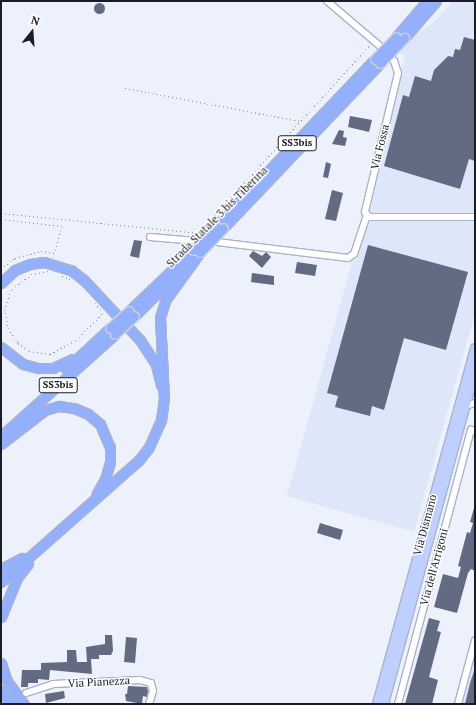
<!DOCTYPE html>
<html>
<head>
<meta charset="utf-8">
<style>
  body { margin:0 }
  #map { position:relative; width:476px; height:705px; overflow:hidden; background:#edf1fc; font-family:"PT Serif",serif }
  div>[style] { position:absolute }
  .built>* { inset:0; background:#dee6f9 }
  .building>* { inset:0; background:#626b81 }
  .round { border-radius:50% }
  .path>* { height:1px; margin-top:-0.5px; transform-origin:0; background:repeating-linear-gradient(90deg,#848892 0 1px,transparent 0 4px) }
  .roads { filter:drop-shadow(1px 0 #a9b3cb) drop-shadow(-1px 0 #a9b3cb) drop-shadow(0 1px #a9b3cb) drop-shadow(0 -1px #a9b3cb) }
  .minor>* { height:6px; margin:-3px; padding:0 3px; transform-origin:3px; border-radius:3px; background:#fff }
  .major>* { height:8px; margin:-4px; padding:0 4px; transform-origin:4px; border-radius:4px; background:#bfd0fe }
  .highway>* { height:9px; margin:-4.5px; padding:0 4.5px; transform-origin:4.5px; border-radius:4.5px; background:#94b0fd }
  .bridges { filter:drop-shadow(1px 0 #d1d2d3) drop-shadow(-1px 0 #d1d2d3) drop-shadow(0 1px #d1d2d3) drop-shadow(0 -1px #d1d2d3) }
  .highway-bridge>* { height:9px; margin:-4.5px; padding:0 4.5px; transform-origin:4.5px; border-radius:4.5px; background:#94b0fd }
  span { translate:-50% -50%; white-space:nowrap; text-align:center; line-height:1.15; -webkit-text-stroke:3px #fefefe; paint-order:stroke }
  .shield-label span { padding:1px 3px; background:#fefefe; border:1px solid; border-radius:3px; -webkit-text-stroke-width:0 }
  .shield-label { font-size:10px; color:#181c25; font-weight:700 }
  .street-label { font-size:11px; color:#181c25 }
  .frame { position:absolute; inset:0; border:2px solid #181c25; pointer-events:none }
  .north { position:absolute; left:12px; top:12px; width:40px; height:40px; -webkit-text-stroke:3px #fefefe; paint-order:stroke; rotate:17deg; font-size:11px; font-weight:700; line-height:16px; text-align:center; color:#181c25 }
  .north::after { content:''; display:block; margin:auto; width:14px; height:18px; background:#181c25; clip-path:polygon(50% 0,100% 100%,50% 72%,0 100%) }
</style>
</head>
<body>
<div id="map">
  <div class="built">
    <div style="clip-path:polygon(453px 1px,475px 1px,475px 313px,414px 532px,287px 496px,353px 259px,357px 260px,368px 220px,405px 56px,397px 51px,407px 39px,433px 23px)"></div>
    <div style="clip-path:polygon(475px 639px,475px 704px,457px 704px)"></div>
  </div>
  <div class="building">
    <div class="round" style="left:93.5px;top:2.5px;width:11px;height:11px"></div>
    <div style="clip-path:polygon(464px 37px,475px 40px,475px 161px,469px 159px,460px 189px,384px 166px,403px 95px,409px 97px,415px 76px,431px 81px,434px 70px,448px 56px,453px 57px,455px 49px,460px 50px)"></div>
    <div style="clip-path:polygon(350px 116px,372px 120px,369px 132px,348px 127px)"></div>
    <div style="clip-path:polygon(339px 130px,344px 131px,343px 137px,347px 138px,345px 146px,332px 144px)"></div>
    <div style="clip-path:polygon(326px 162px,331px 164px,328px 178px,323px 177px)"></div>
    <div style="clip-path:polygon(332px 190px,343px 193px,336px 221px,325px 219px)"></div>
    <div style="clip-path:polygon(134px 240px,142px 241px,139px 258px,130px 256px)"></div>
    <div style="clip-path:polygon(368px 245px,468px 272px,446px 350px,404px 338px,384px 410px,372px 406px,370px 416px,335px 407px,338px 396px,327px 393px)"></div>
    <div style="clip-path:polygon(253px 251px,262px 256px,266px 252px,271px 257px,262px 268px,249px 256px)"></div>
    <div style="clip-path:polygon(297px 262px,317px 265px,315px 276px,295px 273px)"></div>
    <div style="clip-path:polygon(252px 273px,274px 276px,274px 285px,251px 282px)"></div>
    <div style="clip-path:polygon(474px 508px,475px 571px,471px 569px,468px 573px,457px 613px,434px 607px,443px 574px,458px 578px,461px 567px,458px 566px,467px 532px,470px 533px,473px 523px,470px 522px)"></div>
    <div style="clip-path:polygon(320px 523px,343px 530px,340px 540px,317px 533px)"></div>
    <div style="clip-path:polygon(429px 618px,440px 621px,437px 631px,441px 632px,429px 677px,438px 680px,432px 704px,405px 704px)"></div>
    <div style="clip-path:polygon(105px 635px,112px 635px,113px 651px,111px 655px,99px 655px,99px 659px,91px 659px,92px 674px,50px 670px,49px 680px,38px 679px,38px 683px,28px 683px,28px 687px,21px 687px,22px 670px,41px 670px,41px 663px,67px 662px,67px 650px,76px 650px,77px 662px,87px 662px,86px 647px,105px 644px)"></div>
    <div style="clip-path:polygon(126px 637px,137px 638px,135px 663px,124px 662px)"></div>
    <div style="clip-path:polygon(474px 671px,475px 704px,465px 704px,470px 683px)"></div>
    <div style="clip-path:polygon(128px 686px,147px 687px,148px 691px,147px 697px,143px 696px,142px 704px,126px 701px,125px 694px,127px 694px)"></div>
    <div style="clip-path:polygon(64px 691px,65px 698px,46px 703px,45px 694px)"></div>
  </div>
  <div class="path">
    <div style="left:125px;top:88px;width:178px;rotate:10.7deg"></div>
    <div style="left:1px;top:213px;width:199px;rotate:5.8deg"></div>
    <div style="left:1px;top:219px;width:61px;rotate:6.5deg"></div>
    <div style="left:62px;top:226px;width:26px;rotate:106deg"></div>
    <div style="left:201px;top:230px;width:249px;rotate:-47.6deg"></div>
    <div style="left:1px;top:269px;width:18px;rotate:-38deg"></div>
    <div style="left:15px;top:258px;width:27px;rotate:-15deg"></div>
    <div style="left:41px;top:251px;width:13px;rotate:9deg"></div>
    <div style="left:54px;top:253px;width:4px;rotate:104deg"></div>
    <div style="left:48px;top:271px;width:16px;rotate:169deg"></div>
    <div style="left:32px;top:274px;width:26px;rotate:143deg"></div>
    <div style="left:11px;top:290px;width:20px;rotate:108deg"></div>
    <div style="left:5px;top:309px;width:19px;rotate:81deg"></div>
    <div style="left:8px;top:328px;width:18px;rotate:56deg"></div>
    <div style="left:18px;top:343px;width:14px;rotate:36deg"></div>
    <div style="left:29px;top:351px;width:21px;rotate:8deg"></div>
    <div style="left:50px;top:354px;width:30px;rotate:-28deg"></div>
    <div style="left:76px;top:340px;width:38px;rotate:-45deg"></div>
    <div style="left:103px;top:313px;width:14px;rotate:-129deg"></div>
    <div style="left:62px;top:276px;width:9px;rotate:21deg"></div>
  </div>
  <div class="roads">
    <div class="minor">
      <div style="left:327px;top:1px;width:71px;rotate:40.4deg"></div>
      <div style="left:381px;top:47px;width:19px;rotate:47deg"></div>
      <div style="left:394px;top:61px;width:13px;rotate:72deg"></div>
      <div style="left:398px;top:73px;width:143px;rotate:103.4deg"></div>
      <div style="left:365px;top:212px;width:6px;rotate:51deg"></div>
      <div style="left:369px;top:217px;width:106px"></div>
      <div style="left:150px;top:237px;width:46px;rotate:5deg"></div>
      <div style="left:217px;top:242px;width:132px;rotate:7deg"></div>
      <div style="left:348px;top:258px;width:7px;rotate:-34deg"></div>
      <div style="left:354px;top:254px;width:41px;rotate:-71.6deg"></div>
      <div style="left:465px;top:406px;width:10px;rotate:-17deg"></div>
      <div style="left:26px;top:693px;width:28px;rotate:-18deg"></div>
      <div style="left:53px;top:684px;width:87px;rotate:-2.6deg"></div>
      <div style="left:140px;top:680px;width:11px;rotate:15deg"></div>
      <div style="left:151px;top:683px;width:8px;rotate:76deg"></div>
      <div style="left:153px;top:691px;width:14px;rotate:107deg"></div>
      <div style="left:398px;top:704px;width:284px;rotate:-75.1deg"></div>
      <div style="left:471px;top:430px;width:4px;rotate:14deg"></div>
      <div style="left:458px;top:704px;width:66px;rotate:-75.1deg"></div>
    </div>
    <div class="major">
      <div style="left:377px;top:704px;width:369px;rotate:-74.6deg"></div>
      <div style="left:384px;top:704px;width:345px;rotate:-74.7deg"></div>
    </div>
    <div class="highway">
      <div style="left:396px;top:37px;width:48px;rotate:-49.3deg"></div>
      <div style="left:404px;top:38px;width:49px;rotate:-49.1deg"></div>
      <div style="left:216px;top:226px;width:231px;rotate:-46.4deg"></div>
      <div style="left:223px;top:228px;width:228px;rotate:-46.4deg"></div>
      <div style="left:1px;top:283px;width:19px;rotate:-43deg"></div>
      <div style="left:15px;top:270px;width:16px;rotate:-22deg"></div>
      <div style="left:30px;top:264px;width:14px;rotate:-8deg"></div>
      <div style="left:44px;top:262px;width:28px;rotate:17deg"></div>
      <div style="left:71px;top:270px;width:16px;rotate:38deg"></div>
      <div style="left:84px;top:280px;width:82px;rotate:47deg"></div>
      <div style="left:140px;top:340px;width:30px;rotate:57deg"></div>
      <div style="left:156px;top:365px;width:21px;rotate:76deg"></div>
      <div style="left:129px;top:311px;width:88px;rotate:-43.6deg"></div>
      <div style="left:134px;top:316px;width:60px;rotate:-44.3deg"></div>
      <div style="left:1px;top:347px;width:28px;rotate:38deg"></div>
      <div style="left:23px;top:364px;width:16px;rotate:15deg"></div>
      <div style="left:38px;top:368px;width:15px"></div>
      <div style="left:53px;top:368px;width:21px;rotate:-25deg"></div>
      <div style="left:66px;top:369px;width:60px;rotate:-43deg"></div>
      <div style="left:1px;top:436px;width:153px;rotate:-41.8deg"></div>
      <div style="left:1px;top:444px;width:56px;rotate:-37.7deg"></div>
      <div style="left:45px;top:410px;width:15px;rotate:-16deg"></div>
      <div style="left:59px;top:406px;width:15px;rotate:8deg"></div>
      <div style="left:74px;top:408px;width:15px;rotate:23deg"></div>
      <div style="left:88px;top:414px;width:16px;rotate:40deg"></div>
      <div style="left:100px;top:424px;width:25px;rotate:67deg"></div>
      <div style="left:110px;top:447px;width:15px;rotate:90deg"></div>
      <div style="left:110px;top:462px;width:18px;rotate:106deg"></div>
      <div style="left:105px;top:479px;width:18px;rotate:119deg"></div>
      <div style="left:1px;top:569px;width:24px;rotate:-28deg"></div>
      <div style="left:1px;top:582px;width:184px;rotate:-41.5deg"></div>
      <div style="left:139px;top:460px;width:16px;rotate:-52deg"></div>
      <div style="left:149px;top:447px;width:30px;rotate:-66deg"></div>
      <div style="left:161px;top:420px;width:21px;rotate:-82deg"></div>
      <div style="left:164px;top:399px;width:82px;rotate:-92.8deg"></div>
      <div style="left:160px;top:317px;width:19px;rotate:-72deg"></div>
      <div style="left:166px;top:299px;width:58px;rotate:-54.1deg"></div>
      <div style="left:1px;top:617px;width:42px;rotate:-67.7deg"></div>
      <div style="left:17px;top:578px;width:18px;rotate:-52deg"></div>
      <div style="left:1px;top:663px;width:19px;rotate:72deg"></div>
      <div style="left:7px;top:681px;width:29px;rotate:54deg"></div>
      <div style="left:1px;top:691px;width:16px;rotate:52deg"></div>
    </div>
  </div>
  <div class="bridges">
    <div class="highway-bridge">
      <div style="left:375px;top:59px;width:30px;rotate:-46deg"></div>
      <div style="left:380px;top:63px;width:35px;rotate:-46deg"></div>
      <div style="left:193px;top:250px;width:33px;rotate:-46deg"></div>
      <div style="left:200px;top:252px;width:33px;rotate:-46deg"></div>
      <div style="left:110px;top:328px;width:25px;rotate:-42deg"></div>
      <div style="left:115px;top:334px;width:26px;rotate:-43deg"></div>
    </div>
  </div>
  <div class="shield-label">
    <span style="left:297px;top:143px">SS3bis</span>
    <span style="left:58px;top:385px">SS3bis</span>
  </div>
  <div class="street-label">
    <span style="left:380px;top:147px;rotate:-76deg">Via Fossa</span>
    <span style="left:217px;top:217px;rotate:-45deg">Strada Statale 3 bis Tiberina</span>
    <span style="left:425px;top:525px;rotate:-75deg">Via Dismano</span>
    <span style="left:434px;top:567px;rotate:-75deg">Via dell'Arrigoni</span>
    <span style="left:99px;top:682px;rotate:-3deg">Via Pianezza</span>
  </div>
  <div class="frame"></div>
  <div class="north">N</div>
</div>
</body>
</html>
